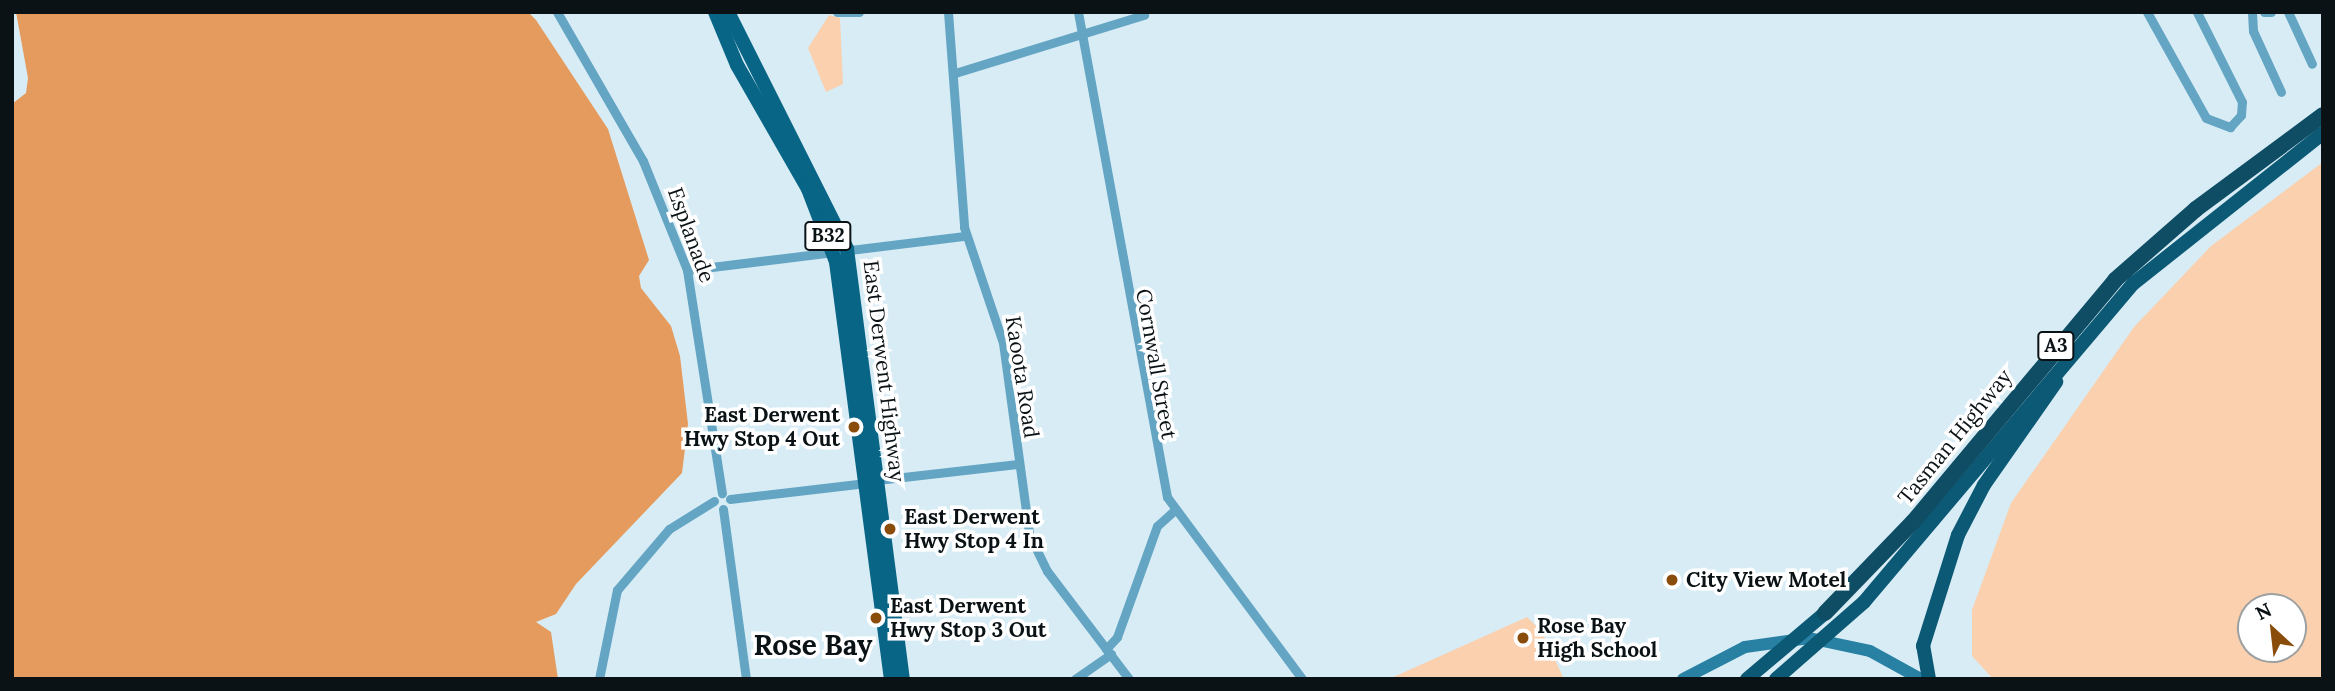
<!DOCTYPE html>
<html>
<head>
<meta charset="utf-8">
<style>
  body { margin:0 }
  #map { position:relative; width:2335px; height:691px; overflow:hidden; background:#d8ecf6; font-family:Lora,serif }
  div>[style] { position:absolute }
  .green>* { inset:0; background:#fad0af }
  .water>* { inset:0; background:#e59b5d }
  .minor>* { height:9px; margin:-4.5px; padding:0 4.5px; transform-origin:4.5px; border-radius:4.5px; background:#63a5c3 }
  .secondary>* { height:12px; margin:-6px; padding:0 6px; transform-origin:6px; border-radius:6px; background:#2881a3 }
  .primary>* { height:14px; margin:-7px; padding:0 7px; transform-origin:7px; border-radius:7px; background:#086585 }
  .trunk>* { height:14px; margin:-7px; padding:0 7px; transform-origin:7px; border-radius:7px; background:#0b5974 }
  .motorway>* { height:16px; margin:-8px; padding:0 8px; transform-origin:8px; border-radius:8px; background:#0e4d64 }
  .dots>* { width:19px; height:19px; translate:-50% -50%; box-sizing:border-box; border:4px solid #fff; border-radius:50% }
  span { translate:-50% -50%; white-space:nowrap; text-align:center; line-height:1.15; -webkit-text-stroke:7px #fff; paint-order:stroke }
  .shield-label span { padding:2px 5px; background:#fff; border:2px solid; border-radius:5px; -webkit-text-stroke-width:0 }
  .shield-label { font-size:19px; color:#0b1215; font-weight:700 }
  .street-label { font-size:21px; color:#0b1215 }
  .poi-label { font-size:21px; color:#0b1215; font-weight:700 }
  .right { translate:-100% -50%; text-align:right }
  .left { translate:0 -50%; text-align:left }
  .district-label { font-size:28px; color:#0b1215; font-weight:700 }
  .frame { position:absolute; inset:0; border:14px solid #0b1215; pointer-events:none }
  .north { position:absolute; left:2237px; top:593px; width:70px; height:70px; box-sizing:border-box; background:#fff; border:2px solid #9da0a1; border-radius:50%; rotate:333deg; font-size:19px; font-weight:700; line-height:28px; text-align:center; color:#0b1215 }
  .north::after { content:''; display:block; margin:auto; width:24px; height:32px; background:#894c0b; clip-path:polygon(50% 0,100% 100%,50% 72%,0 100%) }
</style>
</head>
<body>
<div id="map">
  <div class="green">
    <div style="clip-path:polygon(829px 15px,840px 18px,843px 84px,826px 92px,808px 48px)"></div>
    <div style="clip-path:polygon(evenodd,2323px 162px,2323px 679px,1993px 679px,1972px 656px,1972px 610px,2011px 503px,2134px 327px,2211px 246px,2323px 162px,2293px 607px,2293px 649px,2251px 649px,2251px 607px,2293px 607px)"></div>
    <div style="clip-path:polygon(1527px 617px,1542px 632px,1564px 679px,1389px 679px)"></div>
  </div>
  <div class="water">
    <div style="clip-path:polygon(16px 12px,528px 12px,536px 20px,608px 129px,649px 260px,639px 276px,641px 288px,671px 326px,680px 356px,688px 424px,682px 473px,576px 584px,556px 614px,536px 622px,551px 632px,558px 679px,12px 679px,12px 104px,26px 93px,28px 78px)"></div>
  </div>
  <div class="minor">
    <div style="left:557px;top:12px;width:172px;rotate:60deg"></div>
    <div style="left:643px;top:161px;width:118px;rotate:68deg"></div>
    <div style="left:687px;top:270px;width:226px;rotate:81.1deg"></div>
    <div style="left:837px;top:12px;width:22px"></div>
    <div style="left:948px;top:12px;width:216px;rotate:85.7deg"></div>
    <div style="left:964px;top:227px;width:122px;rotate:71.4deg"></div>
    <div style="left:1003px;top:343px;width:193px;rotate:82.2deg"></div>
    <div style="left:1029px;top:534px;width:41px;rotate:64.1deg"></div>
    <div style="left:1047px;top:571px;width:136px;rotate:52.8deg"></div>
    <div style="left:1078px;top:12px;width:493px;rotate:79.6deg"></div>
    <div style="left:1167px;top:497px;width:227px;rotate:53.4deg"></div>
    <div style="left:2147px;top:12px;width:121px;rotate:60.9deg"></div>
    <div style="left:2206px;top:118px;width:26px;rotate:21deg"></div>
    <div style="left:2230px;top:127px;width:16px;rotate:-47deg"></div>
    <div style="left:2241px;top:115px;width:13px;rotate:-86deg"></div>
    <div style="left:2242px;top:102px;width:101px;rotate:-116.6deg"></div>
    <div style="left:2252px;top:12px;width:19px;rotate:87deg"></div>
    <div style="left:2253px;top:31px;width:67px;rotate:65.3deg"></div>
    <div style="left:2264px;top:12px;width:7px"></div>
    <div style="left:2288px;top:12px;width:57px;rotate:65.2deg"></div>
    <div style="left:955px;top:73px;width:198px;rotate:-17.1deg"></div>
    <div style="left:687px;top:270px;width:280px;rotate:-7deg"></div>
    <div style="left:877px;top:480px;width:142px;rotate:-6.5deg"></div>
    <div style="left:730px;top:499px;width:137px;rotate:-6.7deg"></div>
    <div style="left:723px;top:509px;width:172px;rotate:82.3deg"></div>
    <div style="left:1106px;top:649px;width:16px;rotate:-47deg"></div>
    <div style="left:1117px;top:637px;width:118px;rotate:-70.2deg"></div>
    <div style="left:1157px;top:526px;width:24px;rotate:-42deg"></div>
    <div style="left:599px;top:679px;width:91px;rotate:-78.6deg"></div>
    <div style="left:617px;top:590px;width:80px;rotate:-49.6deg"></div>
    <div style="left:669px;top:529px;width:53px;rotate:-31.9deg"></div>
    <div style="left:1075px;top:679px;width:44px;rotate:-34.8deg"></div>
  </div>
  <div class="secondary">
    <div style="left:1683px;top:679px;width:70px;rotate:-27.3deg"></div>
    <div style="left:1745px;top:647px;width:65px;rotate:-8deg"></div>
    <div style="left:1809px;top:638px;width:62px;rotate:12deg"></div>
    <div style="left:1870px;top:651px;width:58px;rotate:28.8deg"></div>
  </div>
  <div class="primary">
    <div style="left:715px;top:12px;width:57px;rotate:67.5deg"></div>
    <div style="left:737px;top:65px;width:143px;rotate:60.2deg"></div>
    <div style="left:808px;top:189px;width:78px;rotate:69deg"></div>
    <div style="left:836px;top:262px;width:421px;rotate:82.5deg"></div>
    <div style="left:728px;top:12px;width:265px;rotate:63.3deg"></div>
    <div style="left:847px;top:249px;width:434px;rotate:82.6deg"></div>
  </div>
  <div class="trunk">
    <div style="left:1747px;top:679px;width:102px;rotate:-40.2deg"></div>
    <div style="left:1776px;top:679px;width:117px;rotate:-41.2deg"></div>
    <div style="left:1864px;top:602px;width:418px;rotate:-49.8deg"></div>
    <div style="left:2134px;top:283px;width:241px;rotate:-38.4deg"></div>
    <div style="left:1929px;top:679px;width:34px;rotate:-100deg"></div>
    <div style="left:1923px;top:646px;width:116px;rotate:-72.5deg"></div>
    <div style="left:1958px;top:535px;width:56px;rotate:-62.5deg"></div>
    <div style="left:1984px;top:485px;width:126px;rotate:-55deg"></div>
  </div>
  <div class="motorway">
    <div style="left:1825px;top:613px;width:127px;rotate:-46deg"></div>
    <div style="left:1913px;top:522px;width:315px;rotate:-50.1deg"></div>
    <div style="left:2115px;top:280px;width:108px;rotate:-41.2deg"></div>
    <div style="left:2196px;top:209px;width:158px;rotate:-36.5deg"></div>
  </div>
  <div class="dots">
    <div style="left:854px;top:427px;background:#894c0b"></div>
    <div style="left:890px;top:529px;background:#894c0b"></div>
    <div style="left:1672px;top:580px;background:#894c0b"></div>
    <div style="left:876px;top:618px;background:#894c0b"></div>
    <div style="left:1523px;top:638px;background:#894c0b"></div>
  </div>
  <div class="shield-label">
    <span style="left:828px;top:236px">B32</span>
    <span style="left:2056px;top:346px">A3</span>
  </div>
  <div class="street-label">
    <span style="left:691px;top:235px;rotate:70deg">Esplanade</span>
    <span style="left:1156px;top:364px;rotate:80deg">Cornwall Street</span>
    <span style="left:884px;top:371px;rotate:83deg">East Derwent Highway</span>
    <span style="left:1022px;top:377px;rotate:81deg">Kaoota Road</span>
    <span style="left:1955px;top:437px;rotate:-51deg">Tasman Highway</span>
  </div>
  <div class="poi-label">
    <span class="right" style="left:840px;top:427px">East Derwent<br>Hwy Stop 4 Out</span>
    <span class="left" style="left:904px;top:529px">East Derwent<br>Hwy Stop 4 In</span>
    <span class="left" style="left:1686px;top:580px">City View Motel</span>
    <span class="left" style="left:890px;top:618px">East Derwent<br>Hwy Stop 3 Out</span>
    <span class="left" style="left:1537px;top:638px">Rose Bay<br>High School</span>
  </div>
  <div class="district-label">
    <span style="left:813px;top:645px">Rose Bay</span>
  </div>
  <div class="frame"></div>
  <div class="north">N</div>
</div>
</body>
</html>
